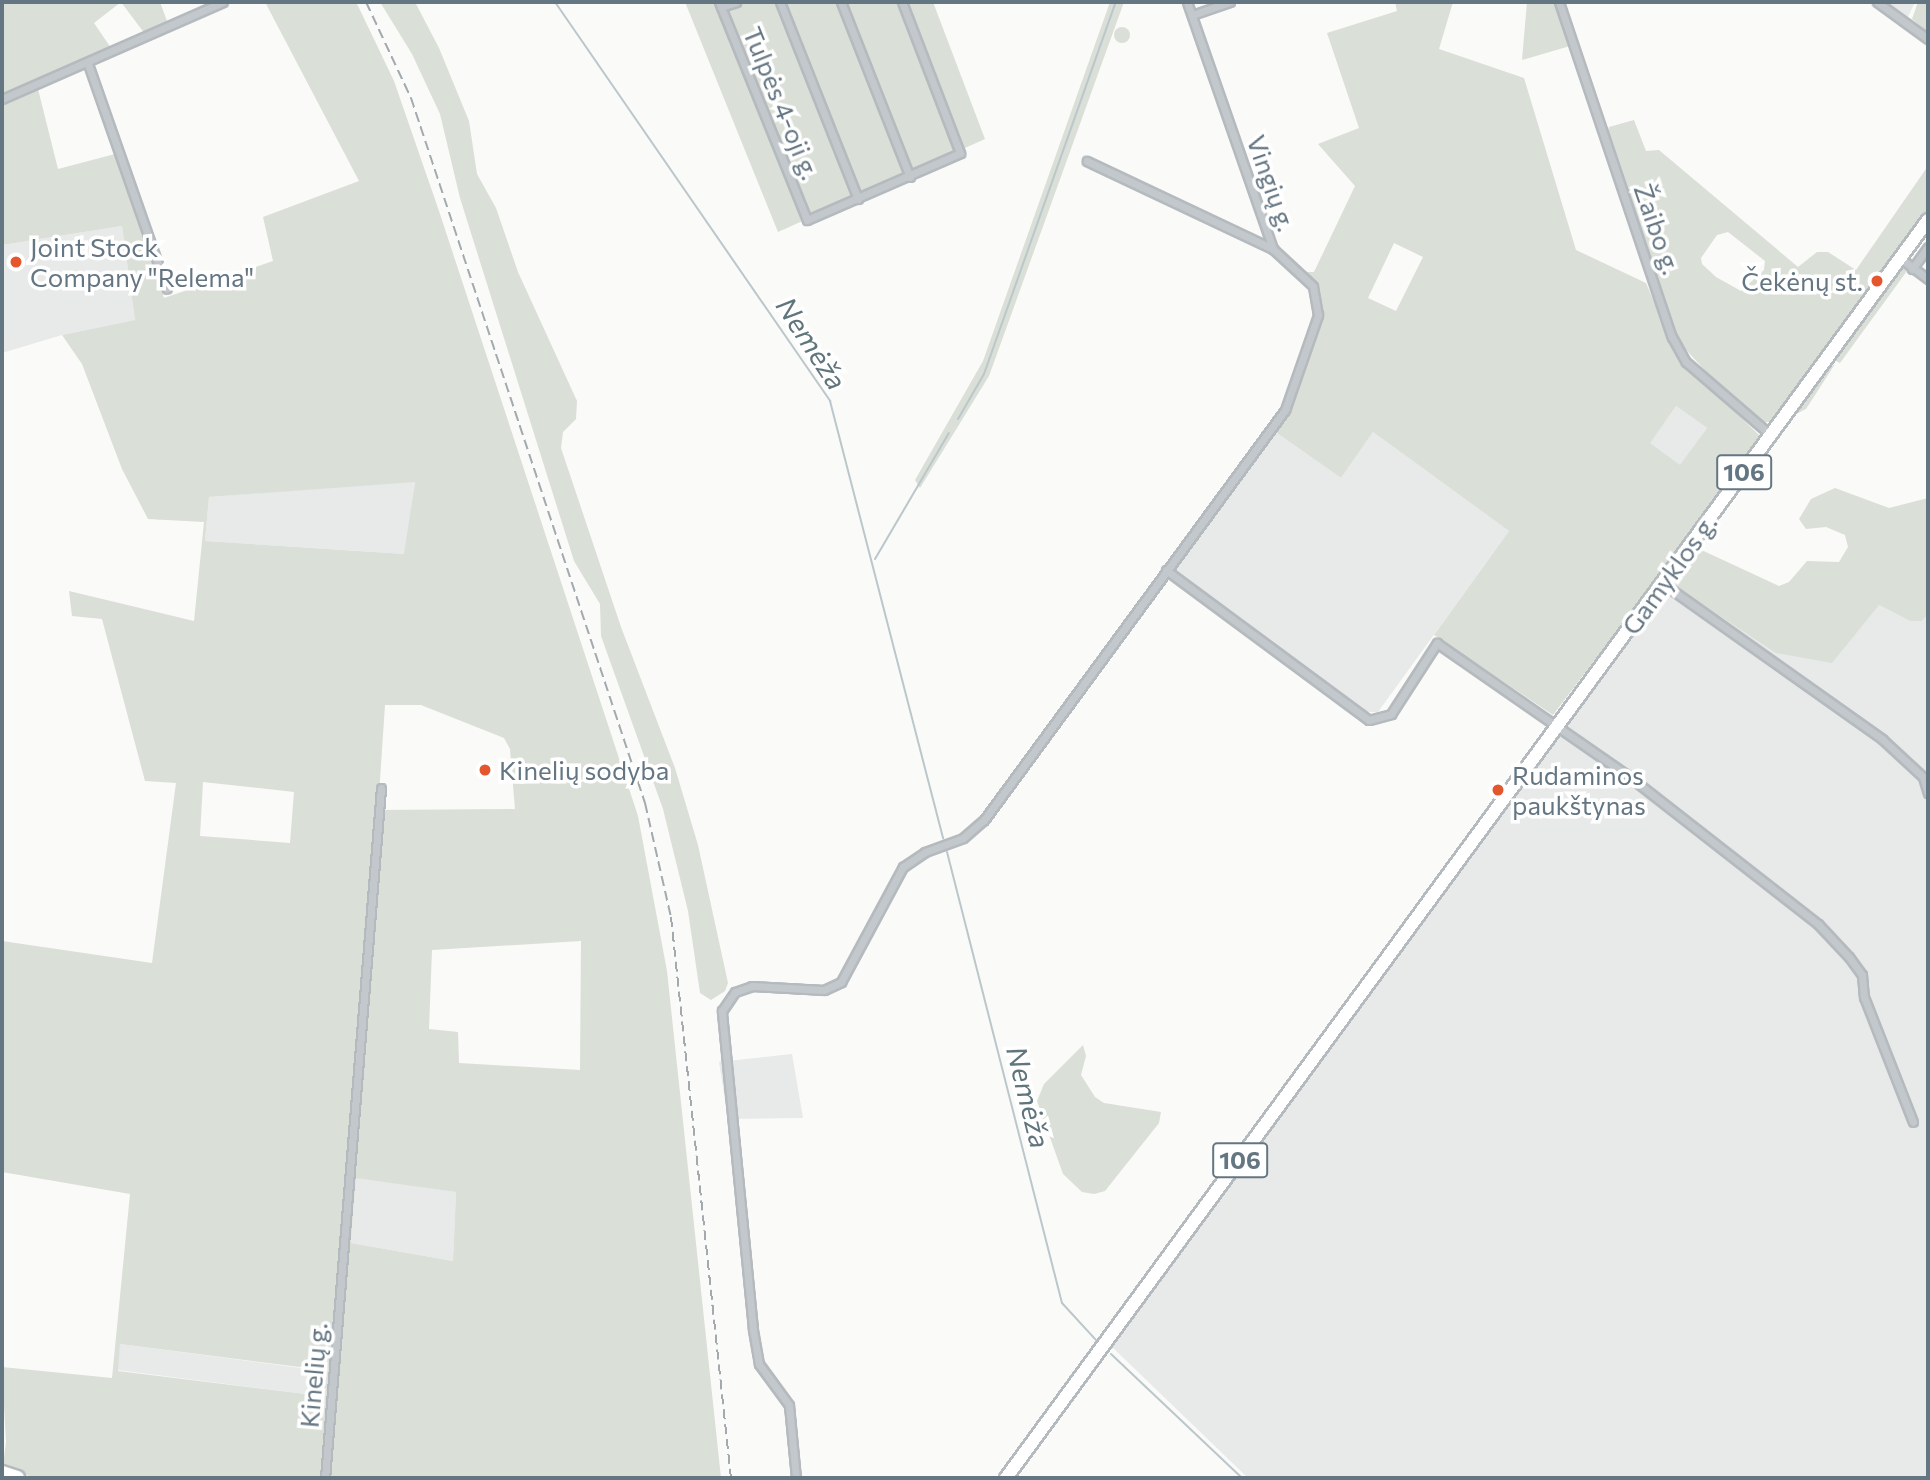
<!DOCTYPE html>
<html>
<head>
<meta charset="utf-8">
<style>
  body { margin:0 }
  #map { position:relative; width:1930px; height:1480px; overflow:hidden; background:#fafaf8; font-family:Commissioner,sans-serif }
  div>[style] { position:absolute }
  .built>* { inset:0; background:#e8e9e9 }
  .green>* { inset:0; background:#dadfd7 }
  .round { border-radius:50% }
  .stream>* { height:2px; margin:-1px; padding:0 1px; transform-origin:1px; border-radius:1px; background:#bbc7cb }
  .roads { filter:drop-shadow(2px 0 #b5babe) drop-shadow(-2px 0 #b5babe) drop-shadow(0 2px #b5babe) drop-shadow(0 -2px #b5babe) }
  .street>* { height:7px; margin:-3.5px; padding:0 3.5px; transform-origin:3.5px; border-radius:3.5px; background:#c3c8cc }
  .primary>* { height:12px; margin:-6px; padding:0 6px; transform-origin:6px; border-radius:6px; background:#fff }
  .highway>* { height:14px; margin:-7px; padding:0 7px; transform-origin:7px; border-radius:7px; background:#fff }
  .rail>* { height:2px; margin-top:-1px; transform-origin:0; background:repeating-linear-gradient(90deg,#a2aab0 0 10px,transparent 0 15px) }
  .dots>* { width:19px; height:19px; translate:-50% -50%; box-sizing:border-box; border:4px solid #fff; border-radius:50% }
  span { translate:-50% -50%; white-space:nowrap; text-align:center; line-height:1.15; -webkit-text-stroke:7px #fff; paint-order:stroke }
  .shield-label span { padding:2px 5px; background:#fff; border:2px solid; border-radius:5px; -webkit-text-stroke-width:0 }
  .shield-label { font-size:24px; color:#657683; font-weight:700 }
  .street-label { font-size:26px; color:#657683 }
  .poi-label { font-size:26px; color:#657683 }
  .left { translate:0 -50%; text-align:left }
  .right { translate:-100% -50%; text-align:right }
  .water-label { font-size:28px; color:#60757c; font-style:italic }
  .frame { position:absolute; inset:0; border:4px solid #657683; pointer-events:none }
</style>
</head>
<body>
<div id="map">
  <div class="built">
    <div style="clip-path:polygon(1882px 2px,1915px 2px,1907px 19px)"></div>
    <div style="clip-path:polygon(122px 226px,135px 320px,62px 335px,2px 353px,2px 245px)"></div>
    <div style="clip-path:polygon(1676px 406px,1707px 428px,1680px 466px,1649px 443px)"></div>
    <div style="clip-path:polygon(1274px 431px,1341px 478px,1373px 432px,1509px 531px,1378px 712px,1365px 712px,1174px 570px)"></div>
    <div style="clip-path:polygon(415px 481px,405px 554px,205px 541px,209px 497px)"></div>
    <div style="clip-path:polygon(1670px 583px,1776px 652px,1879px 605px,1910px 621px,1922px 621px,1928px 614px,1928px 1478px,1248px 1478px,1110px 1345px)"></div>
    <div style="clip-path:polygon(792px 1054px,803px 1118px,728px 1119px,719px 1062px)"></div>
    <div style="clip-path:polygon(356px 1177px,456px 1192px,453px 1261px,351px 1243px)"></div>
    <div style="clip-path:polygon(120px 1344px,324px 1371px,322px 1396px,117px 1370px)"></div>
  </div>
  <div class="green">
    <div style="clip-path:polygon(evenodd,2px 2px,160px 2px,167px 21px,145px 34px,121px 2px,94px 23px,111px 48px,36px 81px,58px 169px,115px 154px,164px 298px,273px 261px,263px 217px,359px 181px,265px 2px,356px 2px,360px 10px,394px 81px,439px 211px,638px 816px,667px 971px,721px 1478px,34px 1478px,3px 1466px,6px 1442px,2px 1367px,112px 1378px,130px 1194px,2px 1172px,2px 941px,152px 963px,176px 783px,145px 781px,102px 619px,72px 616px,69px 591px,194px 621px,204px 522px,148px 519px,122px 469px,82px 364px,62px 335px,135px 320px,122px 226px,2px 245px,2px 2px,415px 482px,404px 554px,205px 541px,209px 497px,415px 482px,2px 2px,385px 705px,421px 705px,504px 738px,510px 749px,515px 809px,378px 810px,385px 705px,2px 2px,203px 782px,294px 792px,290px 843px,200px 836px,203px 782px,2px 2px,581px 941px,580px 1070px,459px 1063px,458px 1032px,429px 1029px,432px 950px,581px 941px,2px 2px,356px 1178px,456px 1192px,453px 1261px,351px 1243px,356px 1178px,2px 2px,120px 1344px,323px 1370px,322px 1396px,118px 1371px,120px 1344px)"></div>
    <div style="clip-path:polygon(380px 2px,415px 2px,439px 48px,469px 121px,477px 174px,496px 208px,518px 272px,577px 401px,576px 419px,563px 432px,561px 448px,621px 627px,675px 768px,698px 845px,728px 983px,725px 991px,711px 1000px,700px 993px,688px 911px,663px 809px,601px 636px,600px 604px,574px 561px,460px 198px,440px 114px,412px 54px)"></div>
    <div style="clip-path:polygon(685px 2px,933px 2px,985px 139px,778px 232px)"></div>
    <div style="clip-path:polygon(1110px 2px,1124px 2px,989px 376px,920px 488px,915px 480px,983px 361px)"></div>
    <div style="clip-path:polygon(evenodd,1395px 2px,1453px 2px,1439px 49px,1524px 78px,1576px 250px,1646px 283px,1678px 357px,1760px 436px,1757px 446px,1553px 715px,1434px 635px,1509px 531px,1373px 432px,1341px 478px,1274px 431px,1296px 393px,1321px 313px,1320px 291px,1306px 272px,1314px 272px,1355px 186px,1318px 144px,1359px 128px,1327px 33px,1397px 11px,1395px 2px,1394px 243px,1423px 257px,1396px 311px,1368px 298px,1394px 243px,1395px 2px,1676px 406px,1707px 428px,1680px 465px,1650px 443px,1676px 406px)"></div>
    <div style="clip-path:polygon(1527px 2px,1555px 2px,1570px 46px,1522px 60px)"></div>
    <div style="clip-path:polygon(1918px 2px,1928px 2px,1928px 33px,1912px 19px)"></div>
    <div class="round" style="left:1114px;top:27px;width:16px;height:16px"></div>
    <div style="clip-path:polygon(evenodd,1634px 120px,1646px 151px,1659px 150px,1798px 267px,1817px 252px,1828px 252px,1856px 270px,1928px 166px,1928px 211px,1772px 422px,1762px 422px,1722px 389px,1678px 341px,1607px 134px,1609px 127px,1634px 120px,1728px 232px,1765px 261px,1764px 270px,1741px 291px,1716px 277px,1702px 264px,1701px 258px,1717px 235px,1728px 232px)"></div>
    <div style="clip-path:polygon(1904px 265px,1907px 271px,1840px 363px,1834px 360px)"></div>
    <div style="clip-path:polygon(1835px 364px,1806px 409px,1792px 416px,1825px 370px)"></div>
    <div style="clip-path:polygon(1835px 488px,1889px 508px,1928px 498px,1928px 614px,1922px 621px,1910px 621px,1879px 605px,1832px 663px,1776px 653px,1670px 583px,1695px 547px,1779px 586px,1789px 582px,1807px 561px,1839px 562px,1848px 547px,1845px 535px,1826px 527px,1806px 529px,1799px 519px,1811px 499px)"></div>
    <div style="clip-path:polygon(1083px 1045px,1086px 1056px,1081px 1075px,1095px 1097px,1104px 1103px,1161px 1112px,1159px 1123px,1105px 1191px,1094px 1194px,1082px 1192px,1063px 1174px,1037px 1101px,1044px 1084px)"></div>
  </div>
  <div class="stream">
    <div style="left:555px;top:2px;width:485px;rotate:55.4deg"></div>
    <div style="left:830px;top:401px;width:452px;rotate:75.5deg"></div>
    <div style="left:958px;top:419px;width:52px;rotate:-60deg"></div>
    <div style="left:984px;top:374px;width:395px;rotate:-70.5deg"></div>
    <div style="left:875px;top:559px;width:146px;rotate:-59.6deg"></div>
    <div style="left:947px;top:852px;width:465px;rotate:75.7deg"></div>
    <div style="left:1062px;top:1303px;width:50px;rotate:47.4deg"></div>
    <div style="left:1111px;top:1354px;width:180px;rotate:43.4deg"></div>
  </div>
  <div class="roads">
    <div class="street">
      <div style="left:719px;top:2px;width:235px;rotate:68deg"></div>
      <div style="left:807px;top:220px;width:167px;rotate:-23.6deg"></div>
      <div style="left:960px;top:153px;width:162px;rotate:-111deg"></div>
      <div style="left:780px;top:2px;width:212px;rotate:68.4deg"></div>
      <div style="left:841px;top:2px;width:188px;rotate:68.5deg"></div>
      <div style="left:1187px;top:2px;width:262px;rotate:70.8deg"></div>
      <div style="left:1559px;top:2px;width:354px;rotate:71.4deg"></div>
      <div style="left:1672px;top:337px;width:29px;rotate:61deg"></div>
      <div style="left:1686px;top:362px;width:112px;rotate:40.7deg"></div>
      <div style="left:1877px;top:2px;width:63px;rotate:36deg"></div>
      <div style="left:721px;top:7px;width:16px;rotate:-18deg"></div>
      <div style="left:1192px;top:15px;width:40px;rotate:-18.9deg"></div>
      <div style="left:88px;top:64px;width:238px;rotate:70.7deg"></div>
      <div style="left:2px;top:99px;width:241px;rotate:-23.7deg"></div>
      <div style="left:1900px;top:258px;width:35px;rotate:37deg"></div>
      <div style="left:1912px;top:269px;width:27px;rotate:-54deg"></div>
      <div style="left:1166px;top:570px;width:252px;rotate:36.5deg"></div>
      <div style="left:1369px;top:720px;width:23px;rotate:-15deg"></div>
      <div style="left:1391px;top:714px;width:85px;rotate:-57.1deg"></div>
      <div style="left:1437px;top:643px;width:236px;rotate:34.8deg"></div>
      <div style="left:1631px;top:778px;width:237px;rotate:38deg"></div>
      <div style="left:1818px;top:924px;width:45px;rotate:46.8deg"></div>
      <div style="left:1849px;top:957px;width:22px;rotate:54deg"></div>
      <div style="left:1862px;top:975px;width:22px;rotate:85deg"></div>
      <div style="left:1864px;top:997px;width:134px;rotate:68.6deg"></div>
      <div style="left:1662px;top:583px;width:270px;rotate:35.3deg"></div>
      <div style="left:1882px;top:739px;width:56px;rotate:42.8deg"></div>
      <div style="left:1923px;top:777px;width:17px;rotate:73deg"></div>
      <div style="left:325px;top:1478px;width:692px;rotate:-85.36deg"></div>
      <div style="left:796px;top:1478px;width:73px;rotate:-95.5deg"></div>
      <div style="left:789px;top:1405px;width:51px;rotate:-126.2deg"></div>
      <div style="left:759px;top:1364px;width:36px;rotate:-100deg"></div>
      <div style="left:753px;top:1329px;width:320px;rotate:-95.6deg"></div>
      <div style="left:722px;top:1011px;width:23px;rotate:-56deg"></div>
      <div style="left:735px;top:992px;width:18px;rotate:-19deg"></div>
      <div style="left:752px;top:986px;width:72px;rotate:3.2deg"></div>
      <div style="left:824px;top:990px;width:19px;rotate:-25deg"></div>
      <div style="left:841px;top:982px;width:131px;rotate:-61.7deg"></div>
      <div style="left:903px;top:867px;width:27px;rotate:-34deg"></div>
      <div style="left:925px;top:852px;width:40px;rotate:-20.2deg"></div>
      <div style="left:963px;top:838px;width:28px;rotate:-41deg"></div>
      <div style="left:984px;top:820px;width:509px;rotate:-53.72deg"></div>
      <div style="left:1285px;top:410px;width:101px;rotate:-70.8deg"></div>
      <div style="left:1318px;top:315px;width:29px;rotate:-100deg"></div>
      <div style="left:1313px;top:286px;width:54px;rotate:-137.2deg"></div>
      <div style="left:1273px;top:249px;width:206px;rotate:-154.7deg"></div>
    </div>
    <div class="primary">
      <div style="left:1006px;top:1478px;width:1560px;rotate:-53.76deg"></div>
    </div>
    <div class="highway">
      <div style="left:2px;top:1473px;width:16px;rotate:18deg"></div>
    </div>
  </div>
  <div class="rail">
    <div style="left:366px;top:2px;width:106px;rotate:64.9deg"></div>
    <div style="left:411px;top:98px;width:743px;rotate:71.64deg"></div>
    <div style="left:645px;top:803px;width:117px;rotate:77.2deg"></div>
    <div style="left:671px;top:917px;width:564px;rotate:83.9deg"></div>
  </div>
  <div class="dots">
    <div style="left:16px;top:262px;background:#e4572e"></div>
    <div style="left:1877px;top:281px;background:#e4572e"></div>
    <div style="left:485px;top:770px;background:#e4572e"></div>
    <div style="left:1498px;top:790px;background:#e4572e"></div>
  </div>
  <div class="shield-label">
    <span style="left:1744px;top:472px">106</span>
    <span style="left:1240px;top:1160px">106</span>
  </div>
  <div class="street-label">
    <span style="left:782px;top:103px;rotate:68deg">Tulpės 4-oji g.</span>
    <span style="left:1272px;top:183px;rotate:71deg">Vingių g.</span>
    <span style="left:1658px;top:229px;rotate:71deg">Žaibo g.</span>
    <span style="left:1669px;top:574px;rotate:-54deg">Gamyklos g.</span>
    <span style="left:313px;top:1375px;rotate:-85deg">Kinelių g.</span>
  </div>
  <div class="poi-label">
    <span class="left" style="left:30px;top:262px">Joint Stock<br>Company "Relema"</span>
    <span class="right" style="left:1863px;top:281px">Čekėnų st.</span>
    <span class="left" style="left:499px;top:770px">Kinelių sodyba</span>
    <span class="left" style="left:1512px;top:790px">Rudaminos<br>paukštynas</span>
  </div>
  <div class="water-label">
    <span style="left:812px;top:343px;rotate:57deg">Nemėža</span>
    <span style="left:1029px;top:1097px;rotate:76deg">Nemėža</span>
  </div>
  <div class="frame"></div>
</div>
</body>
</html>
